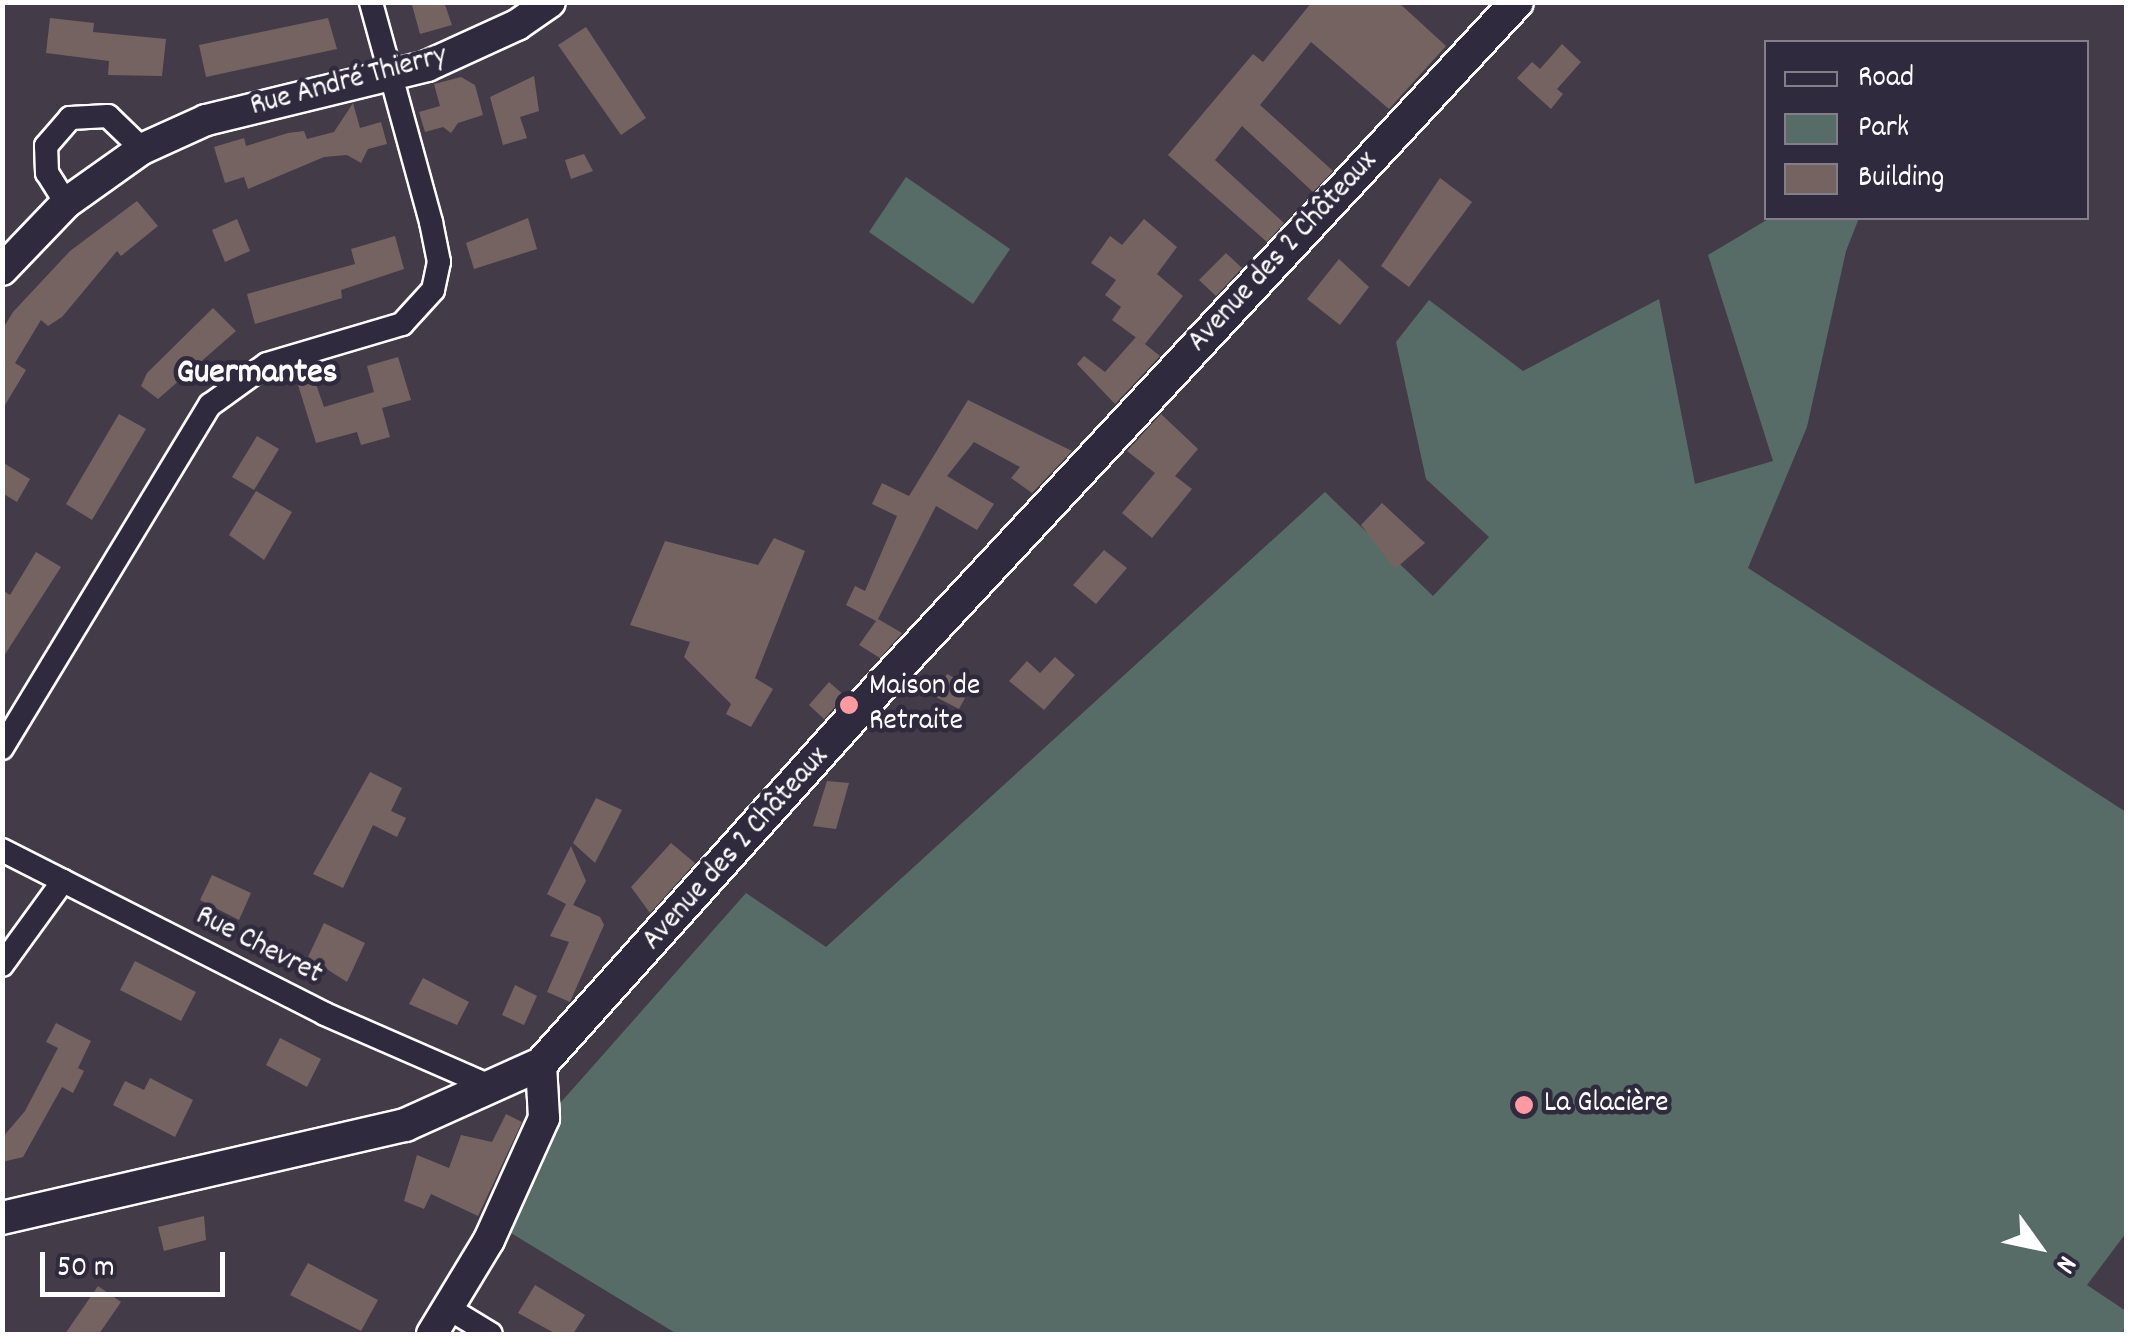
<!DOCTYPE html>
<html>
<head>
<meta charset="utf-8">
<style>
  body { margin:0 }
  #map { position:relative; width:2129px; height:1337px; overflow:hidden; background:#443b48; font-family:Dekko,sans-serif }
  div>[style] { position:absolute }
  .green>* { inset:0; background:#576c66 }
  .building>* { inset:0; background:#756362 }
  .roads { filter:drop-shadow(2px 0 #fff) drop-shadow(-2px 0 #fff) drop-shadow(0 2px #fff) drop-shadow(0 -2px #fff) }
  .minor>* { height:22px; margin:-11px; padding:0 11px; transform-origin:11px; border-radius:11px; background:#2f2a3d }
  .tertiary>* { height:30px; margin:-15px; padding:0 15px; transform-origin:15px; border-radius:15px; background:#2f2a3d }
  .secondary>* { height:32px; margin:-16px; padding:0 16px; transform-origin:16px; border-radius:16px; background:#2f2a3d }
  .dots>* { width:28px; height:28px; translate:-50% -50%; box-sizing:border-box; border:5px solid #2f2a3d; border-radius:50% }
  span { translate:-50% -50%; white-space:nowrap; text-align:center; line-height:1.15; -webkit-text-stroke:9px #2f2a3d; paint-order:stroke }
  .street-label { font-size:30px; color:#fff }
  .poi-label { font-size:30px; color:#fff }
  .left { translate:0 -50%; text-align:left }
  .quarter-label { font-size:35px; color:#fff; font-weight:700 }
  .frame { position:absolute; inset:0; border:5px solid #fff; pointer-events:none }
  .legend { position:absolute; left:1764px; top:40px; width:325px; height:180px; box-sizing:border-box; background:#2f2a3d; border:2px solid #827f8b; margin:0; padding:12px 18px; list-style:none; font-size:30px; color:#fff }
  .legend li { display:flex; align-items:center; gap:20px; height:50px }
  .legend b { width:50px; border:2px solid #827f8b }
  .north { position:absolute; left:1989px; top:1197px; width:100px; height:100px; -webkit-text-stroke:8px #2f2a3d; paint-order:stroke; rotate:123deg; font-size:28px; font-weight:700; line-height:40px; text-align:center; color:#fff }
  .north::after { content:''; display:block; margin:auto; width:35px; height:45px; background:#fff; clip-path:polygon(50% 0,100% 100%,50% 72%,0 100%) }
  .scale { position:absolute; left:40px; top:1252px; width:185px; height:45px; box-sizing:border-box; border:5px solid #fff; border-top:0; padding-left:12px; font-size:30px; line-height:35px; white-space:nowrap; color:#fff; -webkit-text-stroke:8px #2f2a3d; paint-order:stroke }
</style>
</head>
<body>
<div id="map">
  <div class="green">
    <div style="clip-path:polygon(906px 177px,1010px 249px,973px 304px,869px 232px)"></div>
    <div style="clip-path:polygon(1770px 218px,1859px 218px,1846px 251px,1807px 427px,1748px 568px,2126px 812px,2126px 1233px,2087px 1285px,2126px 1311px,2126px 1334px,677px 1334px,511px 1233px,555px 1109px,746px 893px,826px 947px,1325px 492px,1433px 596px,1489px 537px,1426px 479px,1396px 342px,1429px 300px,1523px 371px,1659px 299px,1695px 484px,1773px 461px,1708px 255px)"></div>
  </div>
  <div class="building">
    <div style="clip-path:polygon(444px 2px,452px 25px,420px 34px,412px 5px)"></div>
    <div style="clip-path:polygon(1312px 2px,1398px 2px,1446px 46px,1389px 109px,1311px 42px,1260px 105px,1333px 171px,1313px 192px,1242px 126px,1215px 160px,1284px 223px,1267px 242px,1168px 155px,1253px 54px,1263px 62px)"></div>
    <div style="clip-path:polygon(50px 18px,94px 23px,93px 32px,166px 39px,162px 76px,108px 75px,109px 61px,46px 53px)"></div>
    <div style="clip-path:polygon(328px 18px,337px 49px,206px 77px,199px 45px)"></div>
    <div style="clip-path:polygon(586px 27px,646px 118px,621px 135px,558px 45px)"></div>
    <div style="clip-path:polygon(1562px 44px,1581px 62px,1557px 89px,1563px 94px,1551px 109px,1517px 78px,1532px 62px,1540px 69px)"></div>
    <div style="clip-path:polygon(534px 76px,539px 111px,520px 117px,527px 138px,503px 145px,490px 97px)"></div>
    <div style="clip-path:polygon(461px 77px,475px 85px,483px 115px,458px 123px,451px 133px,443px 127px,425px 132px,419px 112px,440px 106px,434px 84px)"></div>
    <div style="clip-path:polygon(353px 103px,360px 128px,381px 122px,387px 144px,368px 149px,361px 163px,347px 155px,324px 157px,248px 189px,244px 177px,225px 183px,214px 147px,244px 138px,246px 146px,288px 133px,304px 131px,307px 139px,334px 132px)"></div>
    <div style="clip-path:polygon(584px 154px,593px 171px,571px 179px,565px 160px)"></div>
    <div style="clip-path:polygon(1440px 178px,1472px 202px,1409px 287px,1381px 266px)"></div>
    <div style="clip-path:polygon(137px 201px,158px 226px,121px 256px,117px 251px,62px 317px,48px 326px,41px 320px,15px 363px,26px 370px,2px 410px,2px 330px,13px 312px,70px 251px)"></div>
    <div style="clip-path:polygon(528px 218px,537px 249px,474px 269px,466px 243px)"></div>
    <div style="clip-path:polygon(237px 219px,250px 251px,225px 262px,212px 230px)"></div>
    <div style="clip-path:polygon(1144px 219px,1177px 247px,1157px 274px,1183px 296px,1145px 344px,1112px 320px,1121px 307px,1105px 295px,1116px 280px,1091px 263px,1110px 236px,1122px 245px)"></div>
    <div style="clip-path:polygon(395px 236px,404px 269px,341px 290px,342px 298px,255px 324px,247px 294px,355px 264px,351px 249px)"></div>
    <div style="clip-path:polygon(1226px 253px,1242px 268px,1216px 296px,1199px 280px)"></div>
    <div style="clip-path:polygon(1339px 259px,1369px 287px,1340px 325px,1307px 299px)"></div>
    <div style="clip-path:polygon(213px 308px,236px 331px,158px 399px,141px 386px,147px 373px)"></div>
    <div style="clip-path:polygon(1136px 337px,1160px 356px,1115px 404px,1077px 364px,1084px 356px,1105px 372px)"></div>
    <div style="clip-path:polygon(398px 357px,411px 400px,382px 408px,390px 437px,361px 445px,357px 432px,316px 443px,295px 375px,311px 370px,324px 407px,374px 392px,367px 366px)"></div>
    <div style="clip-path:polygon(968px 400px,1072px 451px,1032px 493px,1011px 478px,1020px 467px,974px 442px,947px 476px,994px 504px,977px 530px,936px 506px,878px 619px,902px 633px,880px 658px,859px 645px,876px 621px,846px 605px,855px 586px,865px 591px,897px 516px,872px 504px,882px 483px,909px 496px)"></div>
    <div style="clip-path:polygon(119px 414px,146px 429px,92px 520px,66px 504px)"></div>
    <div style="clip-path:polygon(1161px 414px,1198px 449px,1175px 476px,1192px 489px,1152px 538px,1122px 513px,1155px 473px,1127px 451px)"></div>
    <div style="clip-path:polygon(257px 436px,279px 449px,254px 490px,232px 477px)"></div>
    <div style="clip-path:polygon(2px 462px,30px 479px,17px 502px,2px 493px)"></div>
    <div style="clip-path:polygon(256px 491px,292px 512px,264px 560px,229px 535px)"></div>
    <div style="clip-path:polygon(1382px 503px,1425px 543px,1395px 569px,1361px 525px)"></div>
    <div style="clip-path:polygon(774px 538px,805px 551px,755px 678px,773px 689px,751px 727px,726px 714px,731px 704px,684px 657px,690px 642px,630px 625px,665px 541px,758px 565px)"></div>
    <div style="clip-path:polygon(1104px 550px,1127px 568px,1096px 604px,1073px 585px)"></div>
    <div style="clip-path:polygon(36px 552px,61px 567px,2px 659px,2px 590px,10px 595px)"></div>
    <div style="clip-path:polygon(1055px 657px,1075px 675px,1044px 710px,1009px 681px,1027px 661px,1040px 673px)"></div>
    <div style="clip-path:polygon(947px 674px,971px 687px,959px 709px,934px 696px)"></div>
    <div style="clip-path:polygon(829px 682px,845px 696px,824px 719px,809px 705px)"></div>
    <div style="clip-path:polygon(370px 772px,402px 788px,391px 811px,406px 818px,397px 837px,373px 825px,343px 888px,313px 874px)"></div>
    <div style="clip-path:polygon(827px 781px,849px 783px,836px 829px,813px 826px)"></div>
    <div style="clip-path:polygon(596px 798px,622px 810px,595px 863px,573px 843px)"></div>
    <div style="clip-path:polygon(671px 843px,695px 863px,650px 913px,631px 887px)"></div>
    <div style="clip-path:polygon(571px 846px,586px 881px,573px 905px,600px 917px,604px 925px,570px 1002px,547px 992px,569px 942px,550px 936px,566px 904px,547px 894px)"></div>
    <div style="clip-path:polygon(212px 875px,251px 893px,239px 920px,200px 900px)"></div>
    <div style="clip-path:polygon(324px 923px,365px 943px,347px 982px,308px 957px)"></div>
    <div style="clip-path:polygon(135px 961px,196px 992px,181px 1021px,120px 990px)"></div>
    <div style="clip-path:polygon(423px 978px,469px 1002px,457px 1025px,409px 1004px)"></div>
    <div style="clip-path:polygon(515px 985px,537px 996px,524px 1025px,502px 1015px)"></div>
    <div style="clip-path:polygon(56px 1023px,91px 1041px,78px 1068px,84px 1071px,73px 1093px,62px 1087px,23px 1157px,2px 1162px,2px 1138px,25px 1111px,58px 1048px,46px 1042px)"></div>
    <div style="clip-path:polygon(280px 1038px,321px 1059px,307px 1087px,266px 1065px)"></div>
    <div style="clip-path:polygon(150px 1078px,193px 1100px,175px 1137px,113px 1105px,125px 1081px,144px 1090px)"></div>
    <div style="clip-path:polygon(506px 1114px,522px 1122px,478px 1216px,431px 1194px,424px 1209px,404px 1201px,417px 1155px,449px 1168px,461px 1135px,492px 1142px)"></div>
    <div style="clip-path:polygon(204px 1216px,206px 1240px,164px 1251px,158px 1227px)"></div>
    <div style="clip-path:polygon(308px 1263px,378px 1300px,361px 1331px,290px 1295px)"></div>
    <div style="clip-path:polygon(535px 1285px,585px 1315px,573px 1334px,556px 1334px,518px 1313px)"></div>
    <div style="clip-path:polygon(98px 1286px,121px 1302px,99px 1334px,65px 1334px)"></div>
  </div>
  <div class="roads">
    <div class="minor">
      <div style="left:66px;top:203px;width:36px;rotate:-122deg"></div>
      <div style="left:47px;top:173px;width:27px;rotate:-92deg"></div>
      <div style="left:46px;top:146px;width:37px;rotate:-49deg"></div>
      <div style="left:70px;top:118px;width:38px;rotate:-3deg"></div>
      <div style="left:108px;top:116px;width:47px;rotate:44.1deg"></div>
      <div style="left:2px;top:748px;width:401px;rotate:-58.8deg"></div>
      <div style="left:210px;top:405px;width:70px;rotate:-35.7deg"></div>
      <div style="left:267px;top:364px;width:141px;rotate:-16.5deg"></div>
      <div style="left:402px;top:324px;width:46px;rotate:-47.6deg"></div>
      <div style="left:433px;top:290px;width:29px;rotate:-78deg"></div>
      <div style="left:439px;top:262px;width:41px;rotate:-101.3deg"></div>
      <div style="left:431px;top:222px;width:228px;rotate:-105.3deg"></div>
      <div style="left:2px;top:850px;width:362px;rotate:26.9deg"></div>
      <div style="left:325px;top:1014px;width:182px;rotate:23.6deg"></div>
      <div style="left:2px;top:965px;width:104px;rotate:-54deg"></div>
      <div style="left:448px;top:1308px;width:50px;rotate:31.2deg"></div>
    </div>
    <div class="tertiary">
      <div style="left:2px;top:270px;width:93px;rotate:-46.3deg"></div>
      <div style="left:66px;top:203px;width:93px;rotate:-35.4deg"></div>
      <div style="left:142px;top:149px;width:70px;rotate:-24.4deg"></div>
      <div style="left:206px;top:120px;width:228px;rotate:-13.7deg"></div>
      <div style="left:427px;top:66px;width:99px;rotate:-24.5deg"></div>
      <div style="left:517px;top:25px;width:40px;rotate:-34.9deg"></div>
      <div style="left:432px;top:1334px;width:110px;rotate:-58.8deg"></div>
      <div style="left:489px;top:1240px;width:134px;rotate:-65.7deg"></div>
      <div style="left:544px;top:1118px;width:54px;rotate:-93.2deg"></div>
    </div>
    <div class="secondary">
      <div style="left:2px;top:1218px;width:414px;rotate:-13deg"></div>
      <div style="left:405px;top:1125px;width:149px;rotate:-24.2deg"></div>
      <div style="left:541px;top:1064px;width:520px;rotate:-48.04deg"></div>
      <div style="left:889px;top:677px;width:922px;rotate:-47.07deg"></div>
    </div>
  </div>
  <div class="dots">
    <div style="left:849px;top:705px;background:#ff9aa2"></div>
    <div style="left:1524px;top:1105px;background:#ff9aa2"></div>
  </div>
  <div class="street-label">
    <span style="left:349px;top:83px;rotate:-15deg">Rue André Thierry</span>
    <span style="left:1284px;top:253px;rotate:-47deg">Avenue des 2 Châteaux</span>
    <span style="left:737px;top:850px;rotate:-48deg">Avenue des 2 Châteaux</span>
    <span style="left:258px;top:947px;rotate:27deg">Rue Chevret</span>
  </div>
  <div class="poi-label">
    <span class="left" style="left:869px;top:705px">Maison de<br>Retraite</span>
    <span class="left" style="left:1544px;top:1105px">La Glacière</span>
  </div>
  <div class="quarter-label">
    <span style="left:257px;top:374px">Guermantes</span>
  </div>
  <div class="frame"></div>
  <ul class="legend">
  <li><b style="height:12px;background:#2f2a3d"></b>Road</li>
  <li><b style="height:28px;background:#576c66"></b>Park</li>
  <li><b style="height:28px;background:#756362"></b>Building</li>
  </ul>
  <div class="north">N</div>
  <div class="scale">50 m</div>
</div>
</body>
</html>
